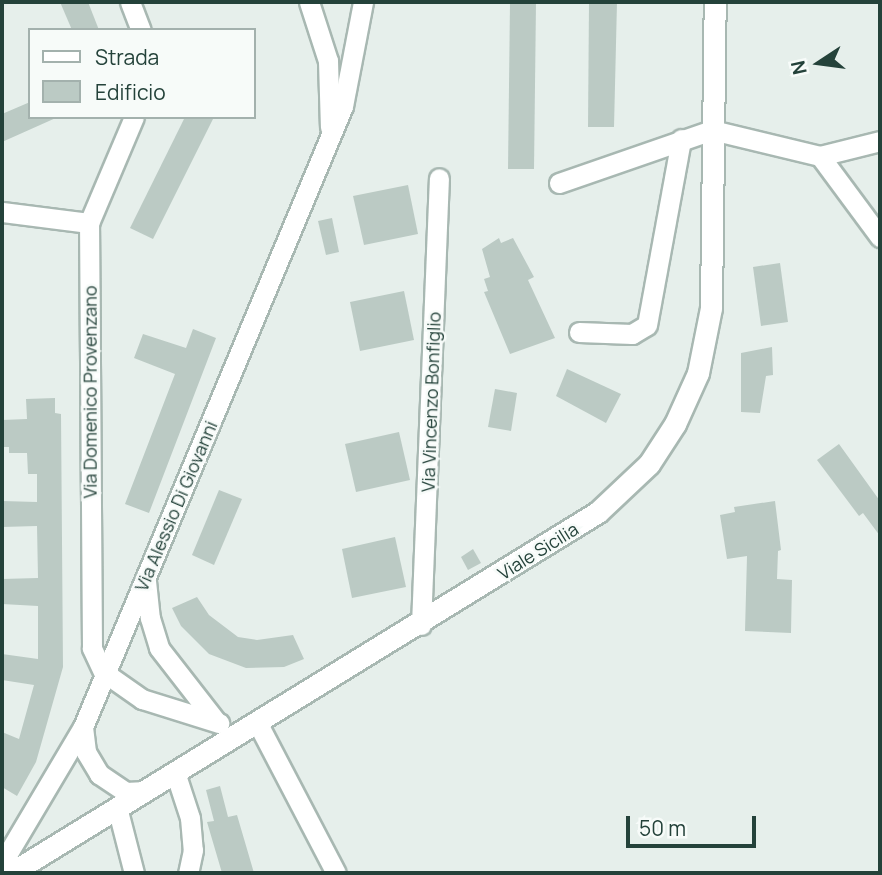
<!DOCTYPE html>
<html>
<head>
<meta charset="utf-8">
<style>
  body { margin:0 }
  #map { position:relative; width:882px; height:875px; overflow:hidden; background:#e6efeb; font-family:Manrope,sans-serif }
  div>[style] { position:absolute }
  .building>* { inset:0; background:#bbcac4 }
  .roads { filter:drop-shadow(2px 0 #a8b8b2) drop-shadow(-2px 0 #a8b8b2) drop-shadow(0 2px #a8b8b2) drop-shadow(0 -2px #a8b8b2) }
  .minor>* { height:19px; margin:-9.5px; padding:0 9.5px; transform-origin:9.5px; border-radius:9.5px; background:#fff }
  .tertiary>* { height:21px; margin:-10.5px; padding:0 10.5px; transform-origin:10.5px; border-radius:10.5px; background:#fff }
  span { translate:-50% -50%; white-space:nowrap; text-align:center; line-height:1.15; -webkit-text-stroke:5px #f7fbf9; paint-order:stroke }
  .street-label { font-size:18px; color:#24423a }
  .frame { position:absolute; inset:0; border:4px solid #24423a; pointer-events:none }
  .legend { position:absolute; left:28px; top:28px; width:228px; height:91px; box-sizing:border-box; background:#f7fbf9; border:2px solid #a3b1ad; margin:0; padding:9px 12px; list-style:none; font-size:21px; color:#24423a }
  .legend li { display:flex; align-items:center; gap:14px; height:35px }
  .legend b { width:35px; border:2px solid #a3b1ad }
  .north { position:absolute; left:784px; top:28px; width:70px; height:70px; -webkit-text-stroke:5px #f7fbf9; paint-order:stroke; rotate:257deg; font-size:19px; font-weight:700; line-height:28px; text-align:center; color:#24423a }
  .north::after { content:''; display:block; margin:auto; width:24px; height:32px; background:#24423a; clip-path:polygon(50% 0,100% 100%,50% 72%,0 100%) }
  .scale { position:absolute; left:626px; top:816px; width:130px; height:32px; box-sizing:border-box; border:4px solid #24423a; border-top:0; padding-left:9px; font-size:21px; line-height:24px; white-space:nowrap; color:#24423a; -webkit-text-stroke:5px #f7fbf9; paint-order:stroke }
</style>
</head>
<body>
<div id="map">
  <div class="building">
    <div style="clip-path:polygon(60px 2px,88px 2px,99px 30px,72px 30px)"></div>
    <div style="clip-path:polygon(510px 2px,536px 2px,534px 169px,508px 169px)"></div>
    <div style="clip-path:polygon(589px 2px,617px 2px,614px 127px,588px 127px)"></div>
    <div style="clip-path:polygon(30px 102px,30px 117px,58px 117px,2px 142px,2px 114px)"></div>
    <div style="clip-path:polygon(185px 117px,214px 117px,153px 239px,130px 228px)"></div>
    <div style="clip-path:polygon(408px 185px,418px 234px,364px 245px,353px 196px)"></div>
    <div style="clip-path:polygon(332px 218px,339px 252px,326px 255px,318px 221px)"></div>
    <div style="clip-path:polygon(499px 238px,501px 243px,513px 238px,534px 277px,528px 280px,555px 338px,510px 354px,484px 292px,488px 291px,484px 279px,490px 277px,482px 249px)"></div>
    <div style="clip-path:polygon(780px 263px,788px 322px,761px 326px,753px 267px)"></div>
    <div style="clip-path:polygon(404px 291px,414px 340px,360px 351px,350px 302px)"></div>
    <div style="clip-path:polygon(193px 329px,216px 338px,149px 513px,125px 504px,175px 374px,134px 358px,143px 334px,186px 348px)"></div>
    <div style="clip-path:polygon(772px 347px,773px 375px,766px 376px,760px 413px,741px 412px,741px 353px)"></div>
    <div style="clip-path:polygon(567px 369px,621px 394px,606px 423px,556px 396px)"></div>
    <div style="clip-path:polygon(495px 389px,517px 393px,511px 431px,488px 427px)"></div>
    <div style="clip-path:polygon(55px 398px,55px 413px,61px 414px,63px 667px,36px 762px,17px 796px,2px 787px,2px 732px,19px 739px,34px 685px,2px 680px,2px 654px,38px 659px,38px 606px,2px 604px,2px 579px,38px 578px,37px 526px,2px 527px,2px 501px,37px 502px,37px 474px,28px 474px,27px 453px,9px 453px,9px 447px,2px 447px,2px 420px,27px 419px,26px 399px)"></div>
    <div style="clip-path:polygon(399px 432px,410px 480px,356px 492px,345px 444px)"></div>
    <div style="clip-path:polygon(839px 444px,880px 501px,880px 536px,863px 513px,859px 516px,817px 460px)"></div>
    <div style="clip-path:polygon(219px 490px,242px 499px,214px 565px,192px 555px)"></div>
    <div style="clip-path:polygon(775px 501px,781px 550px,778px 551px,777px 579px,792px 580px,791px 633px,745px 631px,747px 556px,727px 559px,720px 515px,735px 512px,734px 507px)"></div>
    <div style="clip-path:polygon(395px 537px,406px 587px,352px 598px,342px 549px)"></div>
    <div style="clip-path:polygon(473px 549px,481px 563px,468px 570px,461px 557px)"></div>
    <div style="clip-path:polygon(197px 597px,209px 615px,238px 637px,257px 640px,293px 635px,304px 659px,284px 667px,246px 668px,209px 654px,181px 626px,172px 608px)"></div>
    <div style="clip-path:polygon(220px 786px,228px 817px,237px 815px,254px 873px,222px 873px,207px 822px,214px 821px,206px 790px)"></div>
  </div>
  <div class="roads">
    <div class="minor">
      <div style="left:130px;top:2px;width:30px;rotate:69deg"></div>
      <div style="left:309px;top:2px;width:62px;rotate:72.1deg"></div>
      <div style="left:328px;top:61px;width:66px;rotate:88.3deg"></div>
      <div style="left:820px;top:156px;width:101px;rotate:53.5deg"></div>
      <div style="left:559px;top:183px;width:162px;rotate:-19.1deg"></div>
      <div style="left:712px;top:130px;width:111px;rotate:13.5deg"></div>
      <div style="left:820px;top:156px;width:62px;rotate:-14deg"></div>
      <div style="left:2px;top:212px;width:88px;rotate:7.2deg"></div>
      <div style="left:579px;top:332px;width:53px;rotate:2.2deg"></div>
      <div style="left:632px;top:334px;width:17px;rotate:-31deg"></div>
      <div style="left:647px;top:325px;width:189px;rotate:-79.6deg"></div>
      <div style="left:146px;top:581px;width:37px;rotate:84deg"></div>
      <div style="left:150px;top:618px;width:31px;rotate:73deg"></div>
      <div style="left:159px;top:648px;width:91px;rotate:52.1deg"></div>
      <div style="left:421px;top:625px;width:447px;rotate:-87.7deg"></div>
      <div style="left:104px;top:674px;width:29px;rotate:-115deg"></div>
      <div style="left:92px;top:648px;width:425px;rotate:-90.4deg"></div>
      <div style="left:89px;top:223px;width:115px;rotate:-67deg"></div>
      <div style="left:112px;top:678px;width:37px;rotate:35deg"></div>
      <div style="left:142px;top:699px;width:81px;rotate:17.3deg"></div>
      <div style="left:257px;top:722px;width:170px;rotate:62.4deg"></div>
      <div style="left:83px;top:727px;width:25px;rotate:83deg"></div>
      <div style="left:86px;top:752px;width:26px;rotate:59deg"></div>
      <div style="left:99px;top:774px;width:32px;rotate:34deg"></div>
      <div style="left:126px;top:792px;width:19px;rotate:-3deg"></div>
      <div style="left:175px;top:772px;width:48px;rotate:71.9deg"></div>
      <div style="left:190px;top:818px;width:32px;rotate:85deg"></div>
      <div style="left:193px;top:850px;width:24px;rotate:102deg"></div>
      <div style="left:117px;top:807px;width:68px;rotate:75.6deg"></div>
      <div style="left:7px;top:873px;width:13px;rotate:-103deg"></div>
      <div style="left:4px;top:860px;width:155px;rotate:-59.3deg"></div>
      <div style="left:83px;top:727px;width:673px;rotate:-67.28deg"></div>
      <div style="left:343px;top:106px;width:106px;rotate:-79.1deg"></div>
    </div>
    <div class="tertiary">
      <div style="left:11px;top:873px;width:689px;rotate:-31.59deg"></div>
      <div style="left:598px;top:512px;width:70px;rotate:-43.3deg"></div>
      <div style="left:649px;top:464px;width:48px;rotate:-57deg"></div>
      <div style="left:675px;top:424px;width:56px;rotate:-65.7deg"></div>
      <div style="left:698px;top:373px;width:66px;rotate:-78.7deg"></div>
      <div style="left:711px;top:308px;width:306px;rotate:-89.3deg"></div>
    </div>
  </div>
  <div class="street-label">
    <span style="left:90px;top:392px;rotate:-90deg">Via Domenico Provenzano</span>
    <span style="left:431px;top:402px;rotate:-88deg">Via Vincenzo Bonfiglio</span>
    <span style="left:176px;top:506px;rotate:-67deg">Via Alessio Di Giovanni</span>
    <span style="left:538px;top:551px;rotate:-32deg">Viale Sicilia</span>
  </div>
  <div class="frame"></div>
  <ul class="legend">
  <li><b style="height:9px;background:#fff"></b>Strada</li>
  <li><b style="height:19px;background:#bbcac4"></b>Edificio</li>
  </ul>
  <div class="north">N</div>
  <div class="scale">50 m</div>
</div>
</body>
</html>
